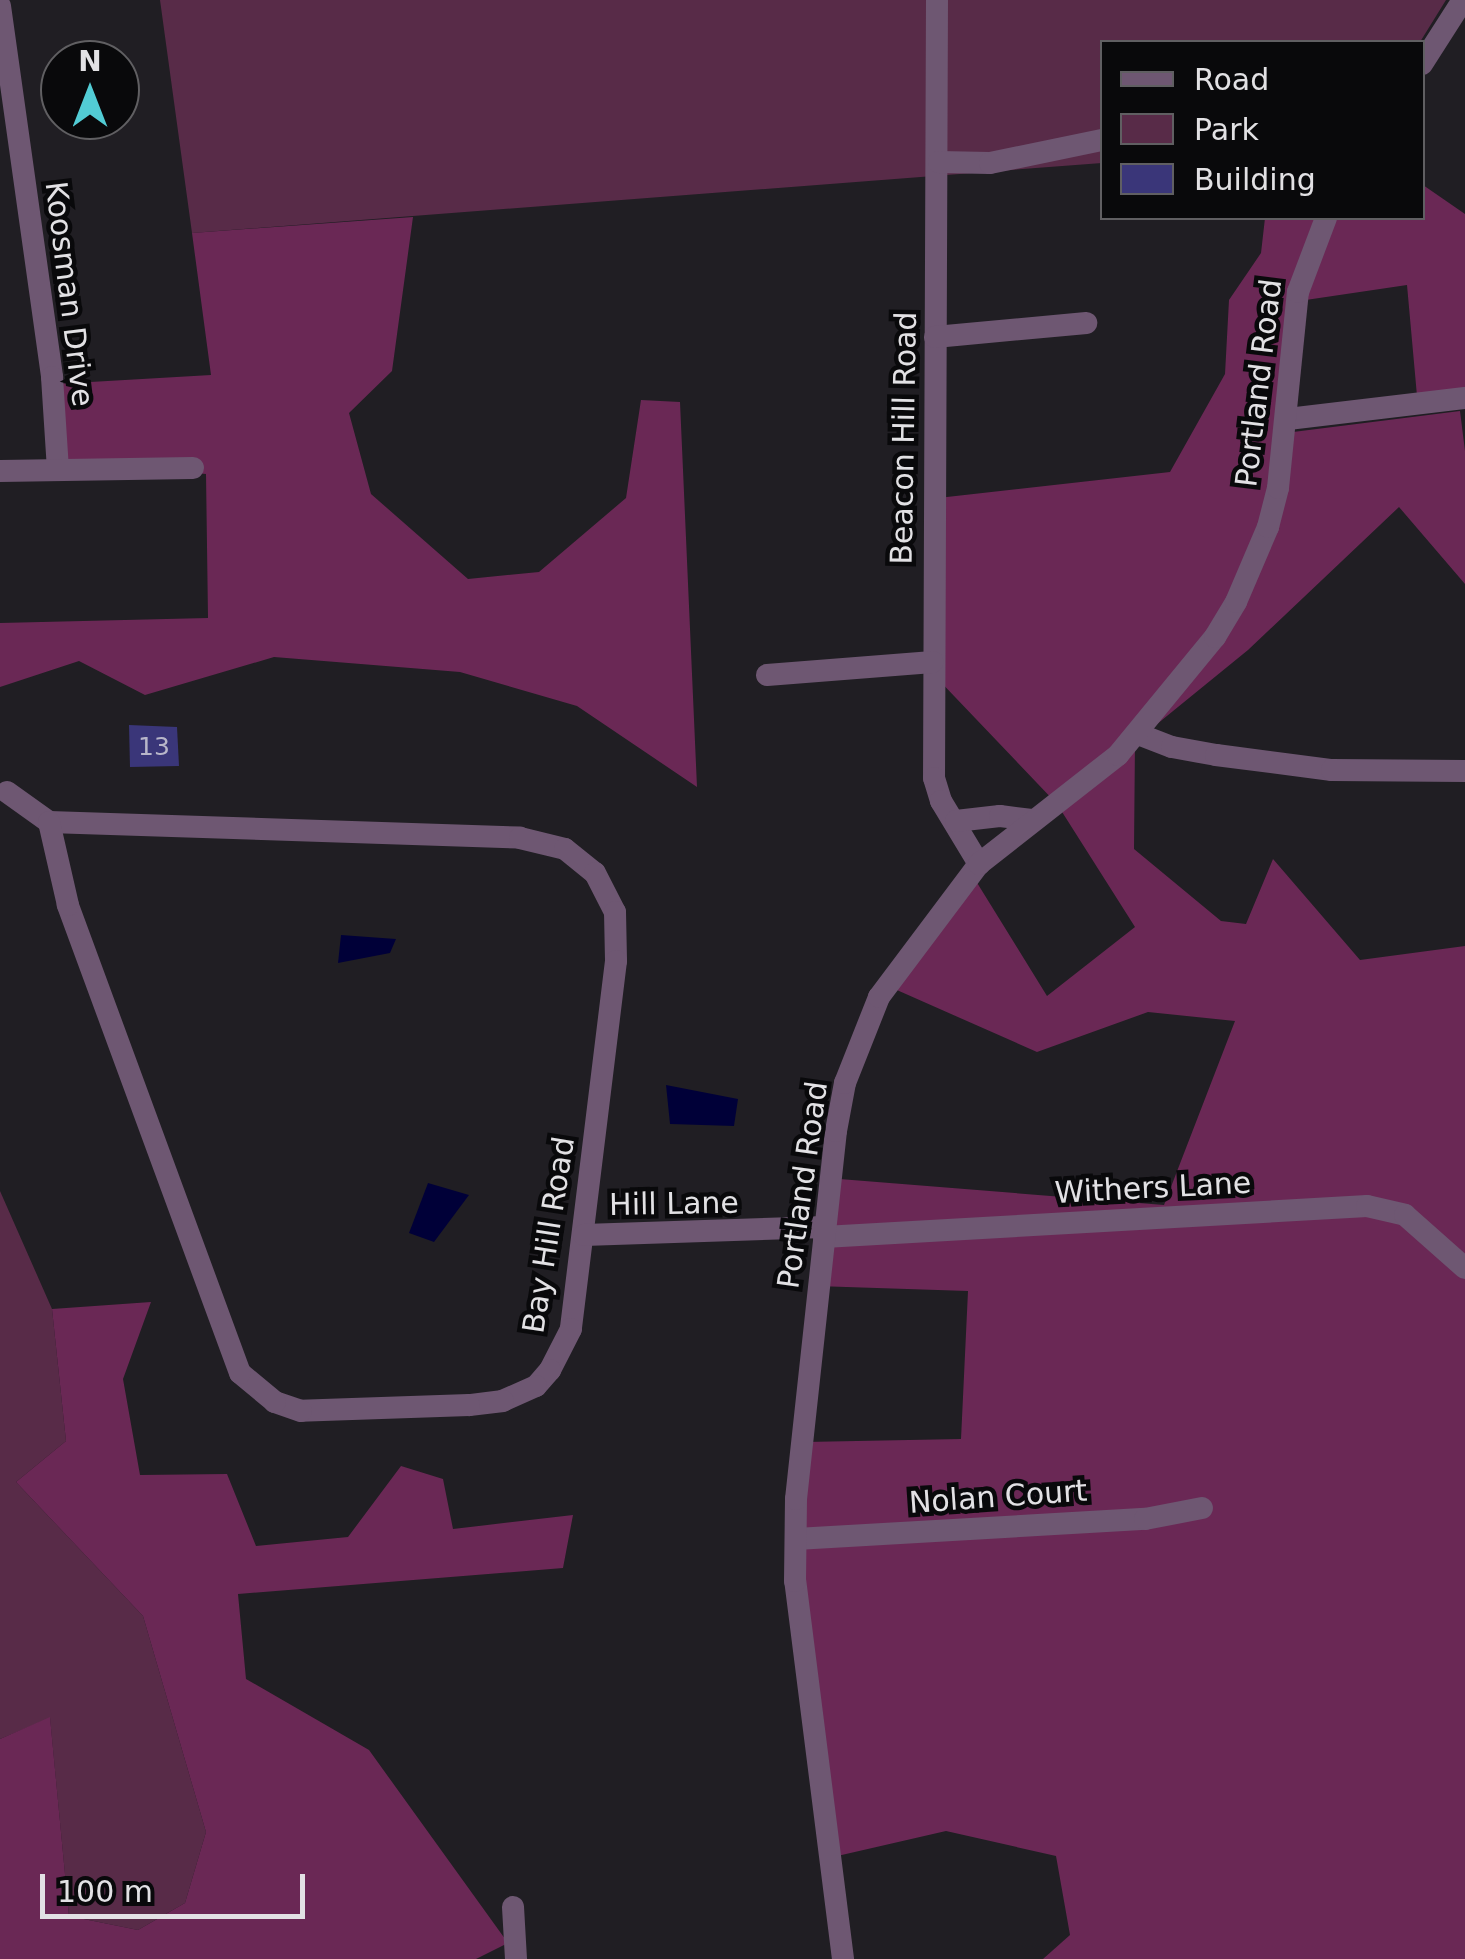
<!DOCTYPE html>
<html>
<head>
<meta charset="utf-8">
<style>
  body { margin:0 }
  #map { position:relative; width:1465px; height:1959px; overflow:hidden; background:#201e23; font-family:"DejaVu Sans",sans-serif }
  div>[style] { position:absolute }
  .green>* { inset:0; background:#582b48 }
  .forest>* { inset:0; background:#6a2855 }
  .water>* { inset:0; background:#000038 }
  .building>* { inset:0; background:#3a3679 }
  .minor>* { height:22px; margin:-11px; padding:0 11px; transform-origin:11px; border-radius:11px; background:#6e5772 }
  span { translate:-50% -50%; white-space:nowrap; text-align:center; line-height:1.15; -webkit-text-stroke:9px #09090b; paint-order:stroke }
  .number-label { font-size:25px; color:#b8b6c9 }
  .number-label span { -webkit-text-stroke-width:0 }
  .street-label { font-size:30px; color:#e2e1e4 }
  .legend { position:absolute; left:1100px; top:40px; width:325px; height:180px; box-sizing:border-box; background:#09090b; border:2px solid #605f62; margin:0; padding:12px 18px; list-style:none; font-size:30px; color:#e2e1e4 }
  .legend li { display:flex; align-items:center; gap:20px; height:50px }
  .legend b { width:50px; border:2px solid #605f62 }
  .north { position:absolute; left:40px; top:40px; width:100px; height:100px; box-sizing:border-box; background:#09090b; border:2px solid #605f62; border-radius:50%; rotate:0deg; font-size:28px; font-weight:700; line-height:40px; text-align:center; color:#e2e1e4 }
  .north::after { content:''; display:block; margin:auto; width:35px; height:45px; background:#52ccd5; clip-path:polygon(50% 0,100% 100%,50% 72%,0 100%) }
  .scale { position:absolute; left:40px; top:1874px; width:265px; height:45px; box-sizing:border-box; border:5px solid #e2e1e4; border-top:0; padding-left:12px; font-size:30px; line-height:35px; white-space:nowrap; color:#e2e1e4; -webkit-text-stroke:8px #09090b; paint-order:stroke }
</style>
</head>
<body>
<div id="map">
  <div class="green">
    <div style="clip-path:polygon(160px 0,1446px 0,1420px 42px,1102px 42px,1102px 163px,192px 233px)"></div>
    <div style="clip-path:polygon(0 1191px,52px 1309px,66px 1441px,16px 1482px,143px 1616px,206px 1832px,185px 1903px,138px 1930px,69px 1916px,50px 1718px,0 1739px)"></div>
  </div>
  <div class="forest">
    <div style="clip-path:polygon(1423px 185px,1465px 214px,1465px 393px,1417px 396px,1407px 285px,1299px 301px,1285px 433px,1460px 411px,1465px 451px,1465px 584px,1399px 507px,1248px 650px,1135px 742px,1134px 849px,1221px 921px,1246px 924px,1273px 859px,1360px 960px,1465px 946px,1465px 1959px,1043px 1959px,1070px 1935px,1056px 1856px,946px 1831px,833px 1857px,791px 1562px,805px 1442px,961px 1439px,968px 1291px,816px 1286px,827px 1178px,1164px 1205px,1235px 1021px,1148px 1012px,1037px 1052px,881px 983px,971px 873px,1047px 996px,1135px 927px,1057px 804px,934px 675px,938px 498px,1170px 472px,1225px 374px,1229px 300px,1261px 253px,1265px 218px,1422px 218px)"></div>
    <div style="clip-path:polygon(413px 217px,392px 371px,349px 413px,371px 494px,468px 579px,539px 572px,626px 498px,641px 400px,680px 402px,697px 787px,577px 706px,460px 672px,274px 657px,145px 695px,79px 661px,0 687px,0 623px,208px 618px,206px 474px,64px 462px,56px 384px,211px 375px,192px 233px)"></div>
    <div style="clip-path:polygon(151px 1302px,123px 1379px,140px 1475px,227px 1474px,256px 1546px,348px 1537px,401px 1466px,443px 1479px,453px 1529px,573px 1515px,563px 1568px,238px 1594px,246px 1679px,369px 1750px,508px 1943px,476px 1959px,0 1959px,0 1739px,50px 1717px,69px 1916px,138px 1930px,185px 1903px,206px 1832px,143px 1616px,16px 1482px,66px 1441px,52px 1309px)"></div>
  </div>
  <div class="water">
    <div style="clip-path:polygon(341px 935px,396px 939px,390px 953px,338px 963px)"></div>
    <div style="clip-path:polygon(666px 1085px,738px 1099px,734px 1126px,670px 1124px)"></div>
    <div style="clip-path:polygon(428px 1183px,469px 1195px,434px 1242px,409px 1233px)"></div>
  </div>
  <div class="building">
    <div style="clip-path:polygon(129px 725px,177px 727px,179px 766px,130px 767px)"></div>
  </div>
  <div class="minor">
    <div style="left:937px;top:0;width:778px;rotate:90.22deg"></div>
    <div style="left:934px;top:778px;width:24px;rotate:73deg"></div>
    <div style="left:941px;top:801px;width:74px;rotate:58.9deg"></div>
    <div style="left:0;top:6px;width:375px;rotate:82deg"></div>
    <div style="left:52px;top:377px;width:93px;rotate:86.3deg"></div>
    <div style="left:1422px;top:64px;width:76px;rotate:-57.4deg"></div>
    <div style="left:939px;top:162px;width:51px;rotate:1.1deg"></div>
    <div style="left:990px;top:163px;width:114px;rotate:-11.6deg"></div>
    <div style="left:935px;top:337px;width:152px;rotate:-5.3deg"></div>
    <div style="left:1288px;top:419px;width:178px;rotate:-6.8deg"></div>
    <div style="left:0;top:471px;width:193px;rotate:-0.9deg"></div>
    <div style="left:767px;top:675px;width:166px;rotate:-4.5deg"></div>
    <div style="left:1138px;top:734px;width:36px;rotate:21deg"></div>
    <div style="left:1172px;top:747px;width:45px;rotate:10.3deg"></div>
    <div style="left:1216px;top:755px;width:117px;rotate:7.4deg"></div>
    <div style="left:1332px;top:770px;width:133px;rotate:0.4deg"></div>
    <div style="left:7px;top:792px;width:52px;rotate:35.5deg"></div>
    <div style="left:956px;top:821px;width:44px;rotate:-6.5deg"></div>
    <div style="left:1000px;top:816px;width:34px;rotate:7deg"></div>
    <div style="left:49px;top:822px;width:471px;rotate:1.9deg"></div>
    <div style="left:520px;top:838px;width:46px;rotate:13.7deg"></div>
    <div style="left:565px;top:849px;width:38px;rotate:39deg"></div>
    <div style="left:595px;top:873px;width:44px;rotate:62.9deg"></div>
    <div style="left:615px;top:912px;width:49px;rotate:88.8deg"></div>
    <div style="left:616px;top:961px;width:371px;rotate:97deg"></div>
    <div style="left:571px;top:1329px;width:46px;rotate:117.1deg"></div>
    <div style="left:550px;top:1370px;width:21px;rotate:131deg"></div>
    <div style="left:536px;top:1386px;width:36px;rotate:156deg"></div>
    <div style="left:503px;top:1401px;width:34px;rotate:173deg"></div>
    <div style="left:469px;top:1405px;width:168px;rotate:178deg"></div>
    <div style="left:301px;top:1411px;width:28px;rotate:-161deg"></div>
    <div style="left:275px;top:1402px;width:45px;rotate:-140.4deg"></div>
    <div style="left:240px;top:1373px;width:499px;rotate:-110.2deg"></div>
    <div style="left:68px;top:905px;width:85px;rotate:-102.9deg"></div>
    <div style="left:584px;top:1235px;width:241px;rotate:-1.9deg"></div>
    <div style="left:824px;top:1237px;width:544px;rotate:-3.27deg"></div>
    <div style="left:1367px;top:1206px;width:39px;rotate:13deg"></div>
    <div style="left:1405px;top:1215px;width:80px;rotate:41.5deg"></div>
    <div style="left:796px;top:1539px;width:350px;rotate:-3.3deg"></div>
    <div style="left:1145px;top:1519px;width:58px;rotate:-10.9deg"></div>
    <div style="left:513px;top:1907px;width:52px;rotate:86.7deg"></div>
    <div style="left:843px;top:1959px;width:381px;rotate:-97.2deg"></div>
    <div style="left:795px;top:1581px;width:82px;rotate:-89.3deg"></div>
    <div style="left:796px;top:1499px;width:370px;rotate:-83.8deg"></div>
    <div style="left:836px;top:1131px;width:49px;rotate:-79.4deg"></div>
    <div style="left:845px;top:1083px;width:92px;rotate:-68.4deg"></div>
    <div style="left:879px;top:997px;width:166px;rotate:-53.1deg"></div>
    <div style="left:979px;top:864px;width:177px;rotate:-38.1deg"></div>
    <div style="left:1118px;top:755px;width:153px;rotate:-50.6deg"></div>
    <div style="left:1215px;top:637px;width:41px;rotate:-59deg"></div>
    <div style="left:1236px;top:602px;width:82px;rotate:-66.9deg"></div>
    <div style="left:1268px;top:527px;width:40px;rotate:-75.6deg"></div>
    <div style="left:1278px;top:488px;width:197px;rotate:-84.2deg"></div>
    <div style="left:1298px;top:292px;width:79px;rotate:-69.3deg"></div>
  </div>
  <div class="number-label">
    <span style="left:154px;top:747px">13</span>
  </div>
  <div class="street-label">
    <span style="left:69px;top:294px;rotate:83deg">Koosman Drive</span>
    <span style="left:1259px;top:383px;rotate:-83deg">Portland Road</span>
    <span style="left:904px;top:438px;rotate:-89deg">Beacon Hill Road</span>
    <span style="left:803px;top:1185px;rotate:-82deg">Portland Road</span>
    <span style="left:1153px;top:1188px;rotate:-3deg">Withers Lane</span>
    <span style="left:674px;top:1204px;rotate:-1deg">Hill Lane</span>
    <span style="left:549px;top:1235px;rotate:-81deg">Bay Hill Road</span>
    <span style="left:998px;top:1497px;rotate:-4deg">Nolan Court</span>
  </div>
  <ul class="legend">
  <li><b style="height:12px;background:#6e5772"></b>Road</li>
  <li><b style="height:28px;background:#582b48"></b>Park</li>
  <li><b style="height:28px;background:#3a3679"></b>Building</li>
  </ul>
  <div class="north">N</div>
  <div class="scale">100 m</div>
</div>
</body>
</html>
